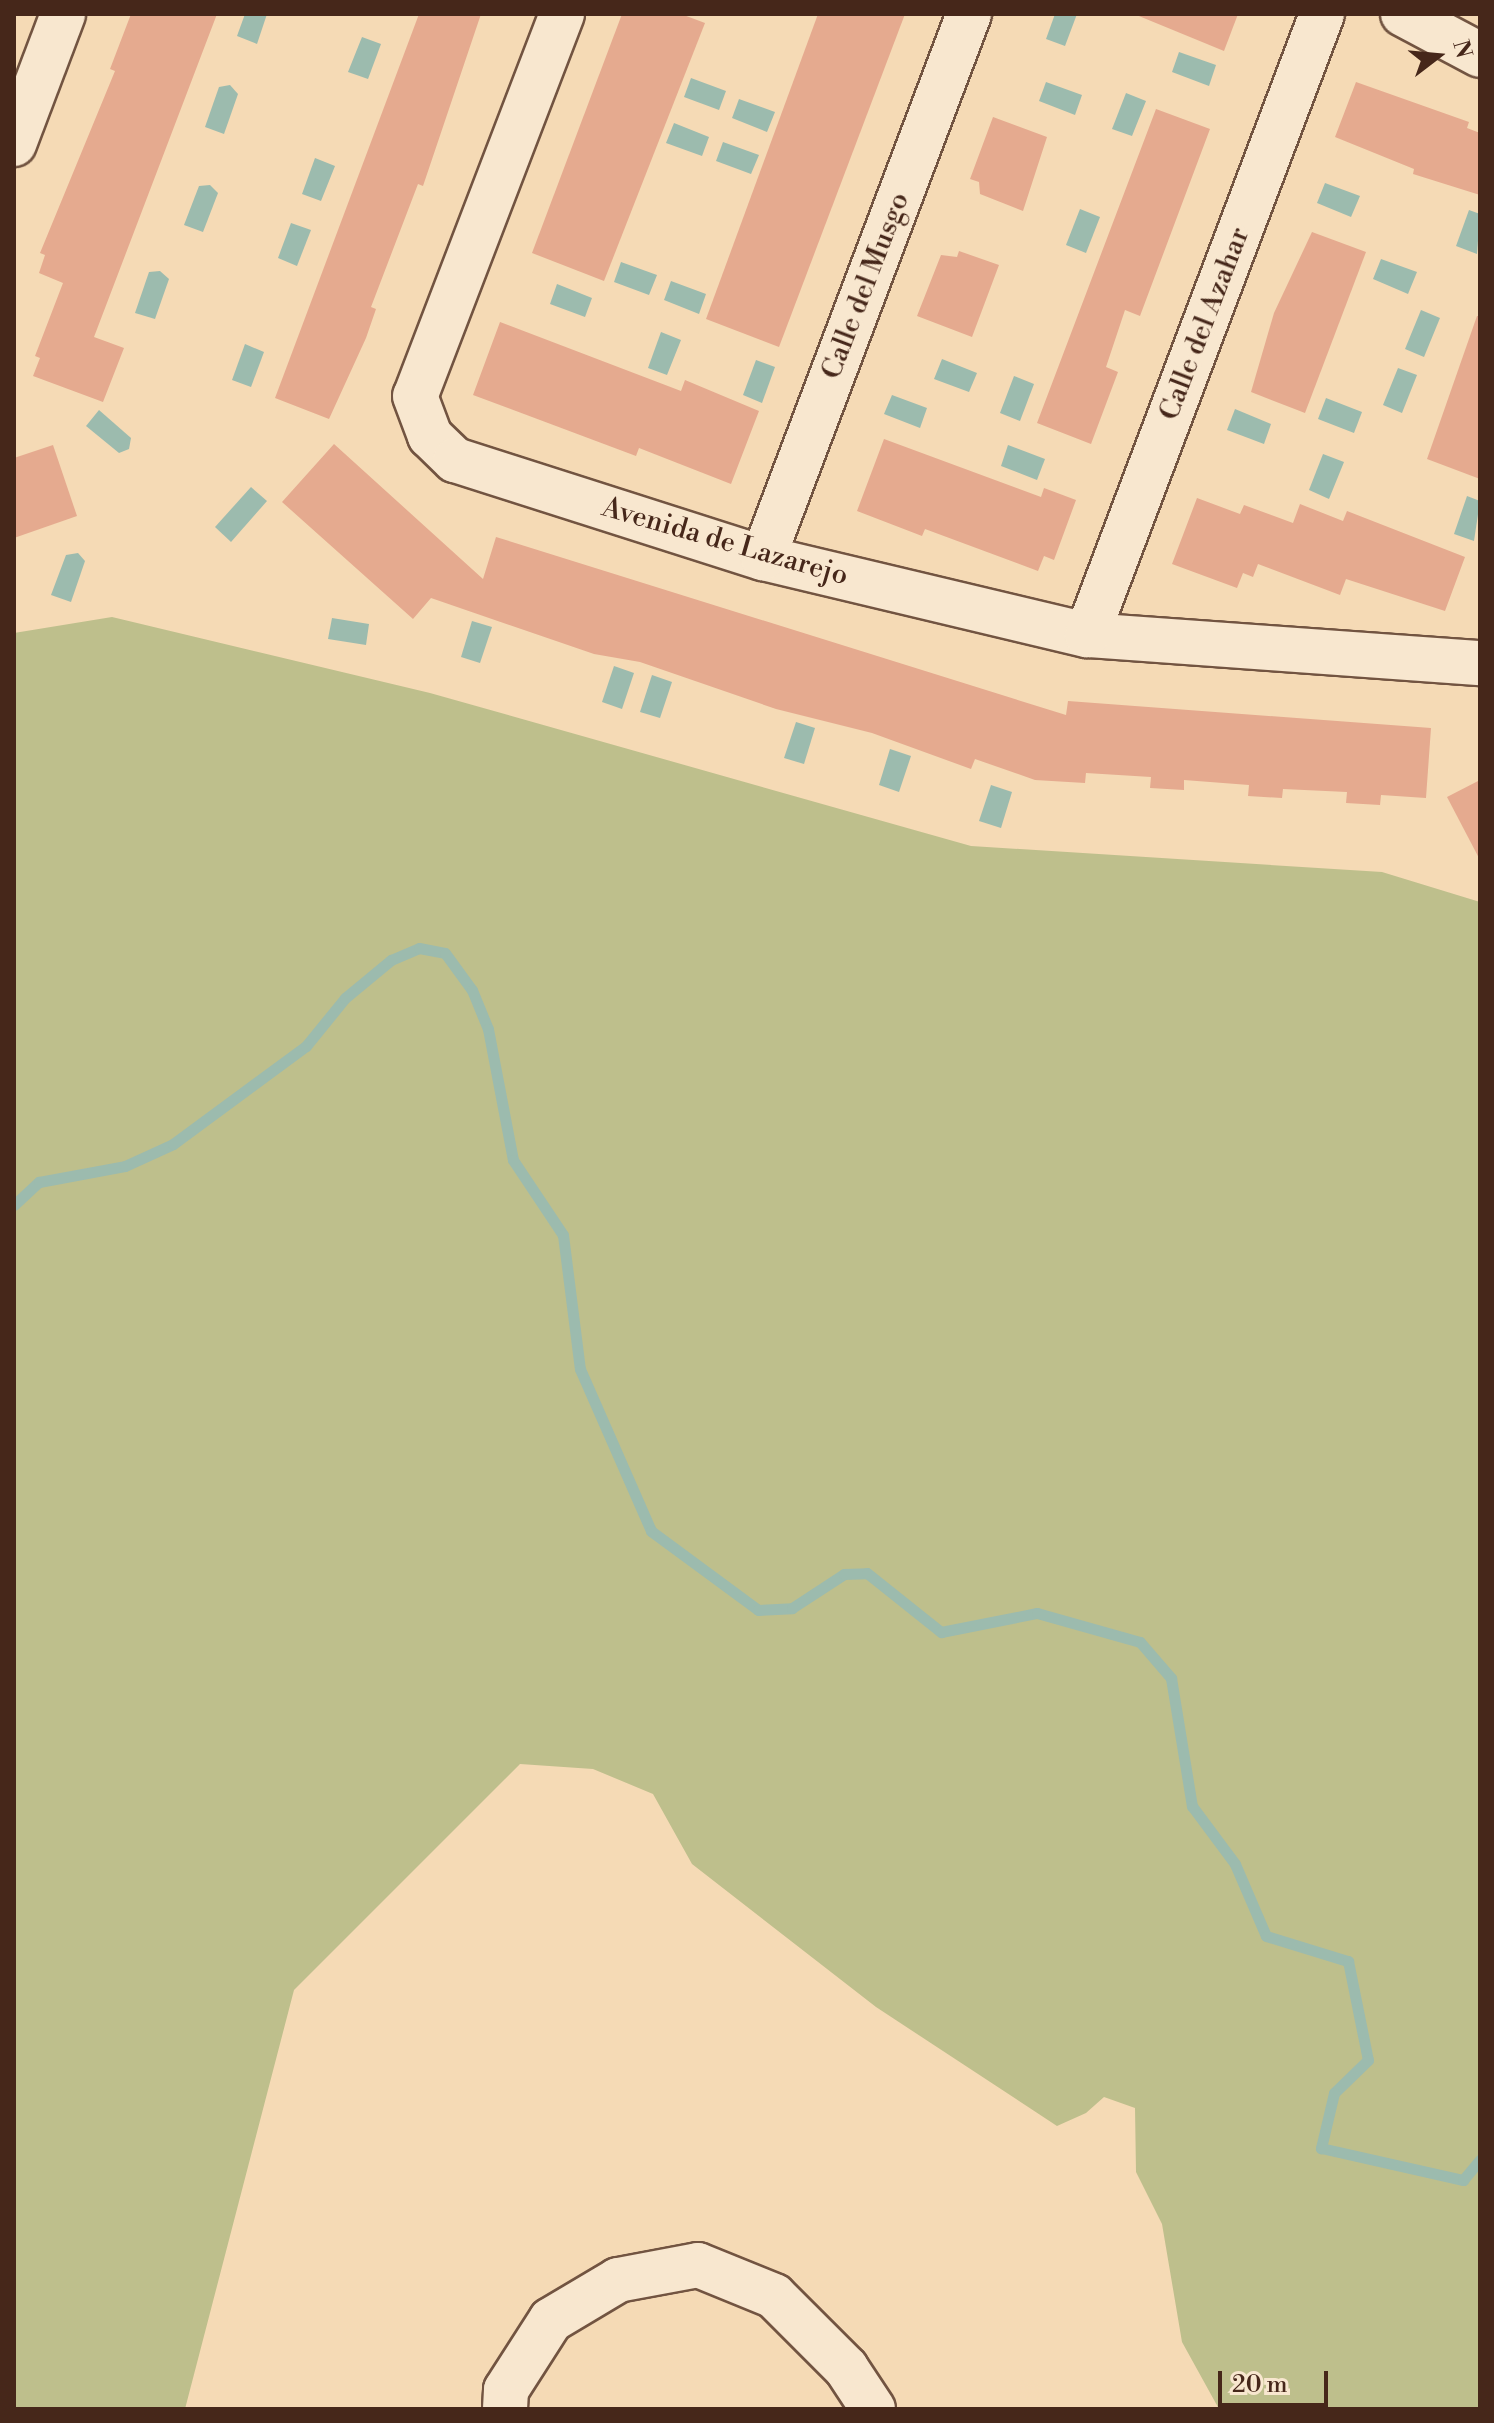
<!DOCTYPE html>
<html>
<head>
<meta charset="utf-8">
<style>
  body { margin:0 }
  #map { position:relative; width:1494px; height:2423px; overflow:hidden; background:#f5dab5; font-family:"Libre Bodoni",serif }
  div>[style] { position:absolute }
  .green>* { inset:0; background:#bebf8c }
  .water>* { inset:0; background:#9cbbae }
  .stream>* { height:11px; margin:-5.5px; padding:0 5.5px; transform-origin:5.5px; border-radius:5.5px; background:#9cbbae }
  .building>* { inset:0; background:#e5aa8f }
  .roads { filter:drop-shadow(2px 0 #725441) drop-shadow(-2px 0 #725441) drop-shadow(0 2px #725441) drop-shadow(0 -2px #725441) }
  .street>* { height:44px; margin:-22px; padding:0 22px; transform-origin:22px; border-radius:22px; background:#f8e7cf }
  span { translate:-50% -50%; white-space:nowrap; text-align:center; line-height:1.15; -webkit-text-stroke:8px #f8e7cf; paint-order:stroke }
  .street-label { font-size:28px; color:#46271a }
  .frame { position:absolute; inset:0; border:16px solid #46271a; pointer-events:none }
  .north { position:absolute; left:1398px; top:16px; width:80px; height:80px; -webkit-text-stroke:6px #f8e7cf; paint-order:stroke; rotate:74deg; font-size:22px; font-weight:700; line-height:32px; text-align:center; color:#46271a }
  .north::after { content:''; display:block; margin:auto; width:28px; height:36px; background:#46271a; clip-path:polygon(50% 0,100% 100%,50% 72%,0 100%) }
  .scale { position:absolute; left:1218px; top:2371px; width:110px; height:36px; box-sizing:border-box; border:4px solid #46271a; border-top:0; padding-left:10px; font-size:24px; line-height:28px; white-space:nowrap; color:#46271a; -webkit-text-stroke:6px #f8e7cf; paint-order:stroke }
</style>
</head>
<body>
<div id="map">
  <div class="green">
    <div style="clip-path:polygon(112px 617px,430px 693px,971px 846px,1382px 872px,1480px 902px,1480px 2409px,1219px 2409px,1182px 2342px,1162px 2224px,1136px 2172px,1135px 2108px,1104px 2097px,1086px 2113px,1057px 2126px,876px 2007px,692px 1864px,653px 1794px,593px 1769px,520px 1764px,294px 1990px,185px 2409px,14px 2409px,14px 633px)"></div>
  </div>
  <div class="water">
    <div style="clip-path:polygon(245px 14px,267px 14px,257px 44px,237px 36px)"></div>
    <div style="clip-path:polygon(1055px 14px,1077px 14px,1065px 46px,1046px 39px)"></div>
    <div style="clip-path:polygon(362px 37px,381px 44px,368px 79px,348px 72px)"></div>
    <div style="clip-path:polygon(1179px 52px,1216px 65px,1209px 86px,1172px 72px)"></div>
    <div style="clip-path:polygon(691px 78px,726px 91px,719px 110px,684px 97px)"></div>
    <div style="clip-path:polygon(1046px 82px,1082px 95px,1075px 115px,1039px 101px)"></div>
    <div style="clip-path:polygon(230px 85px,238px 94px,224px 134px,205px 127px,219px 87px)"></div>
    <div style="clip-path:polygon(1126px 93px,1146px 101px,1132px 136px,1112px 129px)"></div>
    <div style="clip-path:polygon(739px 99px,775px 112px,767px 132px,732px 118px)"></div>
    <div style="clip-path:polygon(674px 123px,709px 137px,702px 156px,666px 143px)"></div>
    <div style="clip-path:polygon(723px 142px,759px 155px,751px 174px,716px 161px)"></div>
    <div style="clip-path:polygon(315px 158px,335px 166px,321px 201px,302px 194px)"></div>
    <div style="clip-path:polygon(1325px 183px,1360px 196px,1351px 217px,1317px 203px)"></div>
    <div style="clip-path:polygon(210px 185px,218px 193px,203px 232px,184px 225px,199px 186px)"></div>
    <div style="clip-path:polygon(1080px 209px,1100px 217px,1086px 253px,1066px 245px)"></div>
    <div style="clip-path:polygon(1469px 210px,1480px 214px,1477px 254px,1456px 246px)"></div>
    <div style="clip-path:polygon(291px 223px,311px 230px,297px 266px,278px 258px)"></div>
    <div style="clip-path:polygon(1381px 259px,1417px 272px,1408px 294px,1373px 279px)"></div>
    <div style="clip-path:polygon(621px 262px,657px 275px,649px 295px,614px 282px)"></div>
    <div style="clip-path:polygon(160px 271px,169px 279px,155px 319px,135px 313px,149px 272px)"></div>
    <div style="clip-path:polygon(671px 281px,706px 294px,699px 314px,664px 300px)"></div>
    <div style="clip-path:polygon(557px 284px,592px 298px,585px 317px,550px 304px)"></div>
    <div style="clip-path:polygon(1421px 310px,1440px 318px,1424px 357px,1405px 349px)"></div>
    <div style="clip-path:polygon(661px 332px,681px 340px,667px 375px,648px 368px)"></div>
    <div style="clip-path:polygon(245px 344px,264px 352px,251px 387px,232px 380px)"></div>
    <div style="clip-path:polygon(942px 359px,977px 373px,969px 392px,934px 379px)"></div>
    <div style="clip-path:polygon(756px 360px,775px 367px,762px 403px,743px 395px)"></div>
    <div style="clip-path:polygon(1398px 368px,1417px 375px,1402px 413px,1383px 405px)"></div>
    <div style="clip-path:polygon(1014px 376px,1034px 384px,1020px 421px,1000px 413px)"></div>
    <div style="clip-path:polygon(892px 395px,927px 408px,920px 428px,884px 414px)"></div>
    <div style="clip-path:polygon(1326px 398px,1362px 412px,1354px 433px,1318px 419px)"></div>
    <div style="clip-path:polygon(1235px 409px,1271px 424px,1264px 444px,1227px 430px)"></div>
    <div style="clip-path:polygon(99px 410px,131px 438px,129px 449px,119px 453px,86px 426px)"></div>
    <div style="clip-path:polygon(1008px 445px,1045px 459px,1037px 480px,1001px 466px)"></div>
    <div style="clip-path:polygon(1323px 454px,1344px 462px,1329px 499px,1309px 490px)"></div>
    <div style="clip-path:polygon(251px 487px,267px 501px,231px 542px,215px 527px)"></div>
    <div style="clip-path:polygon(1467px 496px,1480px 501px,1474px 541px,1454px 534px)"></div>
    <div style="clip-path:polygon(78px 553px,85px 561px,71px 602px,51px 595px,66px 555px)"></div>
    <div style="clip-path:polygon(332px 618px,369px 624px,366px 645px,328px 639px)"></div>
    <div style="clip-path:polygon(472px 621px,492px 627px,480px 663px,461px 657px)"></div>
    <div style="clip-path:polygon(614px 666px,634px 673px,622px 709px,602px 702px)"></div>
    <div style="clip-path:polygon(652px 675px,672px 682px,660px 718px,640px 712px)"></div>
    <div style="clip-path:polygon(796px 722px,815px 728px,804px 764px,784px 758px)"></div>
    <div style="clip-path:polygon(890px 749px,911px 756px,899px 792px,879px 785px)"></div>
    <div style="clip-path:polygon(991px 785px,1012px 792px,1001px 828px,979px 821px)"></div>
  </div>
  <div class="stream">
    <div style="left:14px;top:1205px;width:34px;rotate:-43deg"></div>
    <div style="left:39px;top:1182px;width:87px;rotate:-10.5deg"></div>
    <div style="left:125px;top:1166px;width:53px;rotate:-24.6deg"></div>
    <div style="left:173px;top:1144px;width:165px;rotate:-36.4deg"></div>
    <div style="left:306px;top:1046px;width:62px;rotate:-50.9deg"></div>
    <div style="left:345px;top:998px;width:60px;rotate:-39.6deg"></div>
    <div style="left:391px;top:960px;width:30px;rotate:-23deg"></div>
    <div style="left:419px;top:948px;width:26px;rotate:11deg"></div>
    <div style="left:445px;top:953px;width:46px;rotate:53.9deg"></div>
    <div style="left:472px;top:990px;width:42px;rotate:67.7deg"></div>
    <div style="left:488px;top:1029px;width:133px;rotate:79.2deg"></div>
    <div style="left:513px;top:1160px;width:90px;rotate:56.3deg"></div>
    <div style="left:563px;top:1235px;width:135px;rotate:82.8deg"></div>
    <div style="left:580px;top:1369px;width:177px;rotate:66.3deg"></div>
    <div style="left:651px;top:1531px;width:133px;rotate:36.4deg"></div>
    <div style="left:758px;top:1610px;width:34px;rotate:-3deg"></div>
    <div style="left:792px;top:1608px;width:62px;rotate:-33.2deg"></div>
    <div style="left:844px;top:1574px;width:23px;rotate:-2deg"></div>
    <div style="left:867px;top:1573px;width:95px;rotate:38.6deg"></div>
    <div style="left:941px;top:1632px;width:98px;rotate:-11.2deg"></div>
    <div style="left:1037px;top:1613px;width:107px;rotate:15.7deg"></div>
    <div style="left:1140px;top:1642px;width:48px;rotate:49.3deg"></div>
    <div style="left:1171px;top:1678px;width:130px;rotate:80.7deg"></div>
    <div style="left:1192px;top:1806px;width:72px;rotate:53.4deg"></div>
    <div style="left:1235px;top:1864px;width:78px;rotate:66.7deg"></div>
    <div style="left:1266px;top:1936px;width:86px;rotate:17deg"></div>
    <div style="left:1348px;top:1961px;width:101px;rotate:78.6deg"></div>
    <div style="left:1368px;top:2060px;width:47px;rotate:135.9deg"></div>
    <div style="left:1334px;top:2093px;width:57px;rotate:103.3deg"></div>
    <div style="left:1321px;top:2148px;width:146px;rotate:12.7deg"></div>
    <div style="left:1463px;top:2180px;width:26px;rotate:-50deg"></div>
  </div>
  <div class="building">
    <div style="clip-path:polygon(131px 14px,217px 14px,94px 337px,124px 348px,103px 402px,33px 376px,40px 358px,35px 356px,63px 283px,39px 273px,45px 255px,40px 253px,115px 71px,110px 69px)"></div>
    <div style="clip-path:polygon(419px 14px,481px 14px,423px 186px,418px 184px,371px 307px,376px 309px,366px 338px,329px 419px,275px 398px)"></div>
    <div style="clip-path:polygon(622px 14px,681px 14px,705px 23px,604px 281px,532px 253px)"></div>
    <div style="clip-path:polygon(818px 14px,905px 14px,779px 347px,706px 319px)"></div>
    <div style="clip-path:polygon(1134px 14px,1238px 14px,1224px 51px)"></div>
    <div style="clip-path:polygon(1356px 82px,1469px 122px,1467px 128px,1480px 133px,1480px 195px,1413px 174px,1414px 169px,1335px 137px)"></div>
    <div style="clip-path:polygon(1156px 109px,1210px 129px,1140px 316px,1125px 310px,1106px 367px,1118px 372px,1091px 444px,1037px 423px)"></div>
    <div style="clip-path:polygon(993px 117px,1047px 137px,1023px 211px,980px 194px,979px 182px,970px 179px)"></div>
    <div style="clip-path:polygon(1312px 232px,1366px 252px,1305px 413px,1251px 392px,1274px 313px)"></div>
    <div style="clip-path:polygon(959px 251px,999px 265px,972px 337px,917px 316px,941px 255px,957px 257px)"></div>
    <div style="clip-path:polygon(1477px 316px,1480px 316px,1480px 479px,1427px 459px)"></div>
    <div style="clip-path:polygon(500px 322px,681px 391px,685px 380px,759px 411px,731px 484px,639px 448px,636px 456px,473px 395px)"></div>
    <div style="clip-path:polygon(884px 439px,1041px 497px,1044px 488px,1076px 500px,1054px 560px,1044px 556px,1038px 571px,925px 529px,922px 536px,857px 511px)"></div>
    <div style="clip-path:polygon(334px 444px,483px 579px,496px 537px,1066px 715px,1068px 701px,1431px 728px,1426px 798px,1381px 795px,1380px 805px,1346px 803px,1347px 792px,1283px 789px,1282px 798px,1248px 796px,1249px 785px,1184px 780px,1184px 790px,1150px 788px,1151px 777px,1086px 773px,1085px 783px,1035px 780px,975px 759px,971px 769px,872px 733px,776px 709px,640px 662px,594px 654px,431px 598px,413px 619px,282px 502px)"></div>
    <div style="clip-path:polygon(53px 445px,77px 516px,14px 538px,14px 458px)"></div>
    <div style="clip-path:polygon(1197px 498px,1240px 514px,1244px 505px,1293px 523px,1300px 504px,1343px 521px,1347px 511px,1465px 557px,1445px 611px,1346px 579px,1340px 595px,1258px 564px,1253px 577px,1243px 573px,1237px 588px,1172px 564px)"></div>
    <div style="clip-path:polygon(1480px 780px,1480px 860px,1447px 797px)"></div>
  </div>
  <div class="roads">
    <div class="street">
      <div style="left:562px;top:14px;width:409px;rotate:111deg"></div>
      <div style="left:415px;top:396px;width:43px;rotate:69.4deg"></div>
      <div style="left:430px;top:436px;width:35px;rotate:44deg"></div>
      <div style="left:455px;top:460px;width:323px;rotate:17.7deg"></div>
      <div style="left:763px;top:558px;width:333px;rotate:13.4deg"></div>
      <div style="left:1087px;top:635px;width:394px;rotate:4.1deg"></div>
      <div style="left:1403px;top:14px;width:87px;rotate:28deg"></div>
      <div style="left:14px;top:144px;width:139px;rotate:-69.3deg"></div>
      <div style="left:763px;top:558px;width:582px;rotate:-69.26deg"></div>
      <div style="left:1087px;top:635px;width:664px;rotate:-69.27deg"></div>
      <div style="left:505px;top:2409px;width:19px;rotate:-87deg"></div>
      <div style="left:506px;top:2390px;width:83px;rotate:-57.3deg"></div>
      <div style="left:551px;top:2320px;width:78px;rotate:-30.8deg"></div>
      <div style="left:618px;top:2280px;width:81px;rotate:-10.6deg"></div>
      <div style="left:698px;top:2265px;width:82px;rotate:22.2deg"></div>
      <div style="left:774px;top:2296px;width:102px;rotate:45deg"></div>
      <div style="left:846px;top:2368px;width:49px;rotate:56.6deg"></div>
    </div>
  </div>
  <div class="street-label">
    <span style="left:866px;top:286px;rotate:-69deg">Calle del Musgo</span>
    <span style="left:1205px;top:324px;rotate:-69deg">Calle del Azahar</span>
    <span style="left:725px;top:542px;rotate:16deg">Avenida de Lazarejo</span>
  </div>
  <div class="frame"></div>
  <div class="north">N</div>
  <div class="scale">20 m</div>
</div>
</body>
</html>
